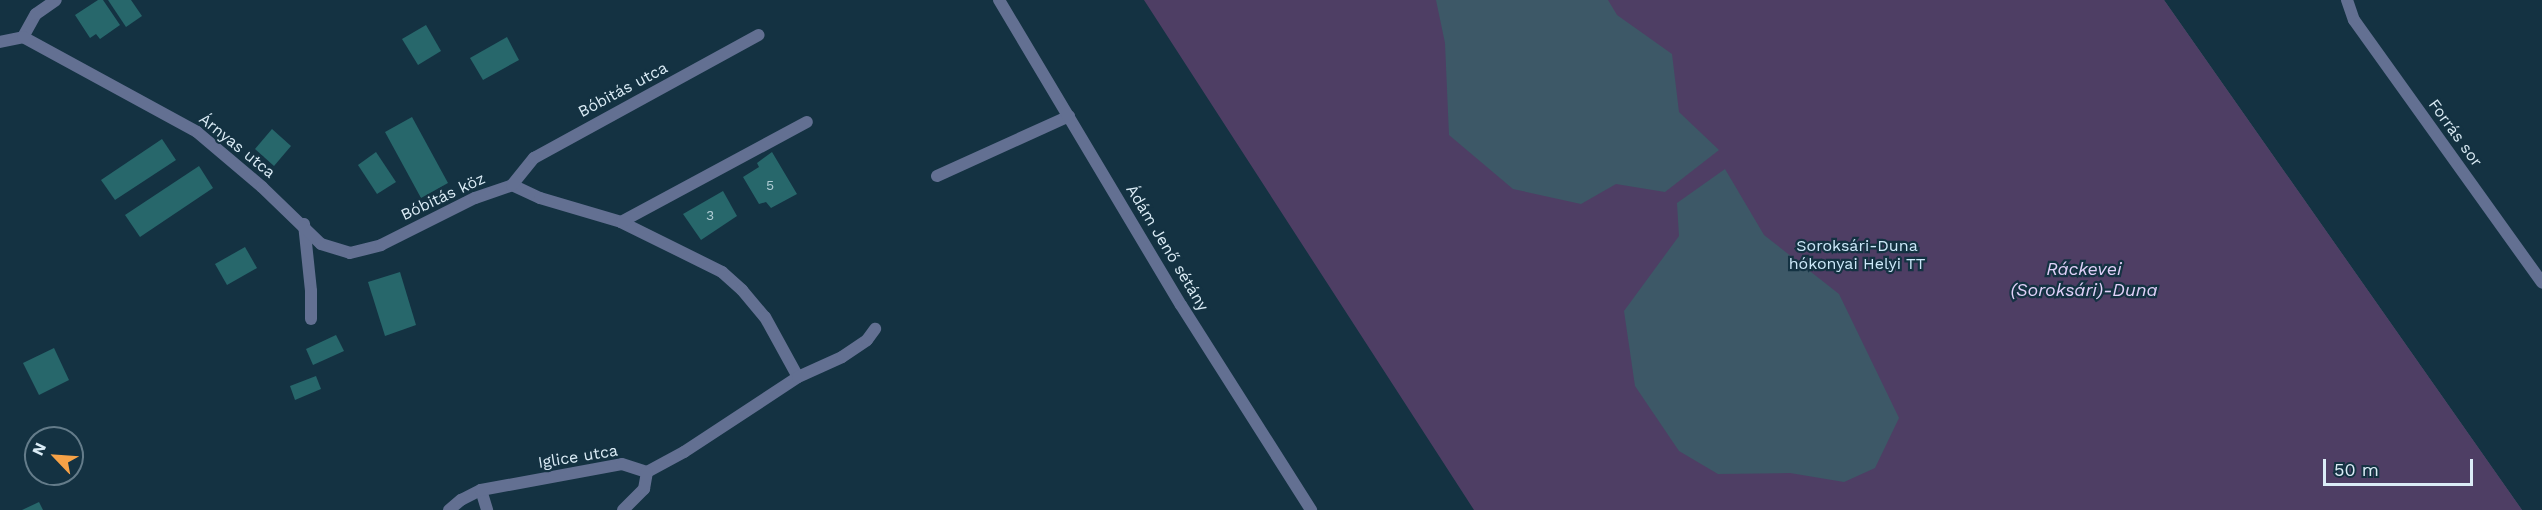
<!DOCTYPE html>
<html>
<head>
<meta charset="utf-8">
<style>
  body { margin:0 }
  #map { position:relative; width:2542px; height:510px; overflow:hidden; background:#143242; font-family:"Work Sans",sans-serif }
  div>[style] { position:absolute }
  .green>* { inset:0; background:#3d5867 }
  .water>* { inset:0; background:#4e3e64 }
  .building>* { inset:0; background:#27676b }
  .service>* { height:12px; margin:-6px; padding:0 6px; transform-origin:6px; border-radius:6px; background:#637092 }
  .minor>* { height:12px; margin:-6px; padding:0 6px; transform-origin:6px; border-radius:6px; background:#637092 }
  span { translate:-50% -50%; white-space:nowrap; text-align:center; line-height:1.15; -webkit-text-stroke:4.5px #143242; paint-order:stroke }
  .number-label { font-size:14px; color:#aecbd3 }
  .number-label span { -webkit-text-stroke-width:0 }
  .street-label { font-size:16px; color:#dbecf6 }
  .park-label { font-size:16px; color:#cde9fa }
  .water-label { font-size:18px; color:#e1d1f9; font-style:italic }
  .north { position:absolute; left:24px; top:426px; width:60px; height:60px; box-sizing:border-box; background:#143242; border:2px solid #647c8a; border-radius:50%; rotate:295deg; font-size:16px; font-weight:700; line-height:24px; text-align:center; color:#dbecf6 }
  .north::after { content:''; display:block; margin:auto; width:21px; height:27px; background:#f6a247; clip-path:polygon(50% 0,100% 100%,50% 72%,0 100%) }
  .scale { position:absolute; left:2323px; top:459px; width:150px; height:27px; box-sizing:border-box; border:3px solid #dbecf6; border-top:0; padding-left:8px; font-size:18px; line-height:21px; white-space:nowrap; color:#dbecf6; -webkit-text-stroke:4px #143242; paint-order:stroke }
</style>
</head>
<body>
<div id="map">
  <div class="green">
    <div style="clip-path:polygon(1193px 0,2164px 0,2522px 510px,1513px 510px)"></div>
  </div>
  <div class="water">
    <div style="clip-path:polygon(evenodd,1144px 0,1436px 0,1445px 43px,1449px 135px,1513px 189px,1581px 204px,1616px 184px,1665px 192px,1719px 150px,1679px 112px,1672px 54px,1617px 15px,1608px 0,2164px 0,2522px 510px,1474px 510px,1144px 0,1725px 169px,1764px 235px,1839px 294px,1899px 418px,1875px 468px,1844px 482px,1790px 473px,1718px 474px,1679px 451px,1635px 386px,1624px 311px,1679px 236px,1677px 203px,1725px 169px)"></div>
  </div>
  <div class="building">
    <div style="clip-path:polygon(98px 0,103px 0,120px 25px,100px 39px,96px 34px,90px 38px,75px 15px)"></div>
    <div style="clip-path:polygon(108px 0,131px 0,142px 16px,126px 27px)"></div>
    <div style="clip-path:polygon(426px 25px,441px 51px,418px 65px,402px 39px)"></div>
    <div style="clip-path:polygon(507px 37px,519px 60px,483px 80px,470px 58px)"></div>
    <div style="clip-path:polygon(412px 117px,448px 183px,421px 198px,385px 132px)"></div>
    <div style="clip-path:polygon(272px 129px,291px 146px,274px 166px,255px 149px)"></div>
    <div style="clip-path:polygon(162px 139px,176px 160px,115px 200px,101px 180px)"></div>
    <div style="clip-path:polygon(376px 152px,396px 182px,377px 194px,358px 165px)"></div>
    <div style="clip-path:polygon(772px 152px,797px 194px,771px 208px,766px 202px,759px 204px,743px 177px,759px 167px,757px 163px)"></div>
    <div style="clip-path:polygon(199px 166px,213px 188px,140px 237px,125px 215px)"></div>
    <div style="clip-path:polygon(723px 191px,737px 216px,701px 240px,683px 214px)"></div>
    <div style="clip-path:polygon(245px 247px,257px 268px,227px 285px,215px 264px)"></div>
    <div style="clip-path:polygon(400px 272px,416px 325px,385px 336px,368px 282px)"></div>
    <div style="clip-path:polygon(336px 335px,344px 351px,313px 365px,306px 349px)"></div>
    <div style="clip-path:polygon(54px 348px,69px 380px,39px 395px,23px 363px)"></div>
    <div style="clip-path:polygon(316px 376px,321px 389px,295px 400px,290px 386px)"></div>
    <div style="clip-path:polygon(39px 502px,43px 510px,22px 510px)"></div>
  </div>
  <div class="service">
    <div style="left:937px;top:176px;width:145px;rotate:-24.4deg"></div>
    <div style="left:304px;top:224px;width:67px;rotate:84deg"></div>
    <div style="left:311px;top:291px;width:28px;rotate:90deg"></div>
  </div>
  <div class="minor">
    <div style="left:999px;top:0;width:355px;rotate:59.2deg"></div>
    <div style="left:1181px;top:305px;width:243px;rotate:57.6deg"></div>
    <div style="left:2347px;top:0;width:21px;rotate:71deg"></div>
    <div style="left:2354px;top:20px;width:323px;rotate:54.4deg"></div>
    <div style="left:23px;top:37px;width:26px;rotate:-61deg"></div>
    <div style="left:36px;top:14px;width:24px;rotate:-35deg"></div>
    <div style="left:0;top:42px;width:24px;rotate:-12deg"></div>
    <div style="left:23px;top:37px;width:198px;rotate:28.6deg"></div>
    <div style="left:197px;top:132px;width:85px;rotate:40.2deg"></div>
    <div style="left:262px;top:187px;width:82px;rotate:44deg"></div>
    <div style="left:321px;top:244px;width:30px;rotate:17deg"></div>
    <div style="left:350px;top:253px;width:32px;rotate:-14deg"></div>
    <div style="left:381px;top:245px;width:105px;rotate:-26.6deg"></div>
    <div style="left:475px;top:198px;width:39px;rotate:-19deg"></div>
    <div style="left:512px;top:185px;width:31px;rotate:25deg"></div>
    <div style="left:540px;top:198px;width:84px;rotate:16.5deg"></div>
    <div style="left:621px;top:222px;width:113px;rotate:26.3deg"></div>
    <div style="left:722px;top:272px;width:27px;rotate:42deg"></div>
    <div style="left:742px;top:290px;width:35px;rotate:50deg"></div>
    <div style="left:765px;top:317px;width:68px;rotate:61.2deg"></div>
    <div style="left:512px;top:185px;width:35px;rotate:-51deg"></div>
    <div style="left:534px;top:158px;width:256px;rotate:-28.7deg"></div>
    <div style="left:621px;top:222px;width:211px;rotate:-28.3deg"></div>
    <div style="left:481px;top:490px;width:21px;rotate:73deg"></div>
    <div style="left:449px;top:510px;width:16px;rotate:-40deg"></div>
    <div style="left:461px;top:500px;width:22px;rotate:-27deg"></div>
    <div style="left:481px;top:490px;width:143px;rotate:-10.4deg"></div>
    <div style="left:622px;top:464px;width:26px;rotate:18deg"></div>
    <div style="left:647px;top:472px;width:42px;rotate:-28.4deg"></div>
    <div style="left:684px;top:452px;width:136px;rotate:-33.3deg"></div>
    <div style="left:798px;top:377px;width:48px;rotate:-24.4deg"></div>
    <div style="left:842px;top:357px;width:30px;rotate:-34deg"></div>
    <div style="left:867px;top:340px;width:14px;rotate:-54deg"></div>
    <div style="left:623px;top:510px;width:30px;rotate:-45deg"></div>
    <div style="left:644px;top:489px;width:17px;rotate:-80deg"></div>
  </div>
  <div class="number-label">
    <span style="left:770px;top:185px">5</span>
    <span style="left:710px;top:215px">3</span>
  </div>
  <div class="street-label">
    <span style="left:623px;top:90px;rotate:-28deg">Bóbitás utca</span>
    <span style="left:2455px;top:133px;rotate:54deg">Forrás sor</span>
    <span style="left:237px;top:146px;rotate:39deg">Árnyas utca</span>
    <span style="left:443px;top:197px;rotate:-25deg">Bóbitás köz</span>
    <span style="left:1167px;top:248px;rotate:59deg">Ádám Jenő sétány</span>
    <span style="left:578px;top:457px;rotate:-9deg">Iglice utca</span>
  </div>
  <div class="park-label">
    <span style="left:1857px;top:255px">Soroksári-Duna<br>hókonyai Helyi TT</span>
  </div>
  <div class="water-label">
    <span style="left:2084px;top:280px">Ráckevei<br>(Soroksári)-Duna</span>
  </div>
  <div class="north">N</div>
  <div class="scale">50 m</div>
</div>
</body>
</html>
